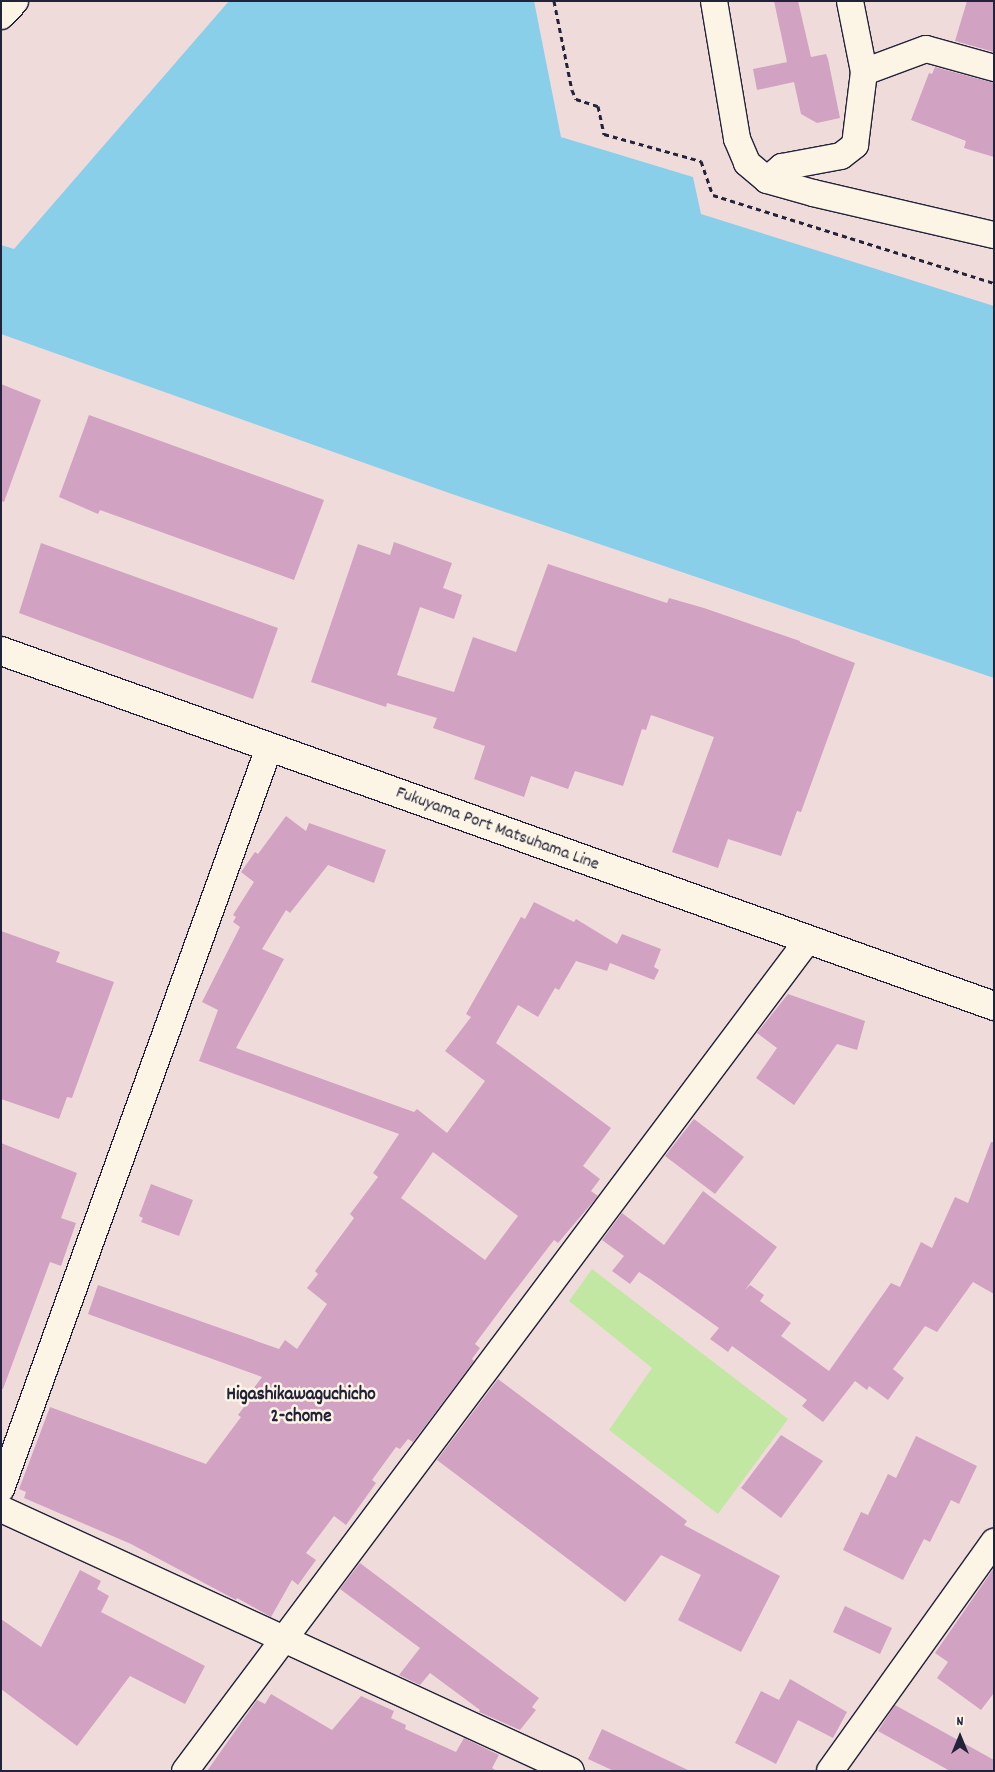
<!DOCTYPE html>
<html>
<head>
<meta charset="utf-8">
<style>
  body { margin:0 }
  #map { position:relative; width:995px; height:1772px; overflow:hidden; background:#efdcda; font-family:Dekko,sans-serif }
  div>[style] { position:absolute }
  .green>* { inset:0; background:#c2e7a2 }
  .water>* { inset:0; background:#89cfea }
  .building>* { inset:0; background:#d2a2c2 }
  .path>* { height:3px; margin-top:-1.5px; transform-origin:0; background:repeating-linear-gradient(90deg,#22223b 0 5px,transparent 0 9px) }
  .roads { filter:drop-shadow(1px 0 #22223b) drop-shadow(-1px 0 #22223b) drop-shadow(0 1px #22223b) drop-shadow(0 -1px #22223b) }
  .street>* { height:26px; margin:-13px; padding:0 13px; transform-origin:13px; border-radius:13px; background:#fcf5e5 }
  .secondary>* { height:28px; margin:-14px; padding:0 14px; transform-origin:14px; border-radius:14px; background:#fcf5e5 }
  span { translate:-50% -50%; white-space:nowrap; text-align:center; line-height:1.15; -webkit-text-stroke:5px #fcf5e5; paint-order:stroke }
  .street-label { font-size:18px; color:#22223b }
  .neighbourhood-label { font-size:19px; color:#22223b; font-weight:700 }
  .frame { position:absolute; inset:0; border:2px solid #22223b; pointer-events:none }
  .north { position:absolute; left:935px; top:1712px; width:50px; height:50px; -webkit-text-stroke:4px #fcf5e5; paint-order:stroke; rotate:0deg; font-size:14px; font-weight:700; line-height:20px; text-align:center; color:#22223b }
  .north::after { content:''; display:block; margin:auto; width:18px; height:22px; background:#22223b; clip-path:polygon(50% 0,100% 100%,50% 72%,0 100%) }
</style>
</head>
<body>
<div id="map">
  <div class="green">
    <div style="clip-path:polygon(592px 1269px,788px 1419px,718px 1514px,609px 1430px,652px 1368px,569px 1301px)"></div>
  </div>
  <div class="water">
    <div style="clip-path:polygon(229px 1px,534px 1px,561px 137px,693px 177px,701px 214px,994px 306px,994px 678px,449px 493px,1px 334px,1px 245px,14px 249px)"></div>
  </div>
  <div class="building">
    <div style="clip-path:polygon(774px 1px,798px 1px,811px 57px,826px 54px,828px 59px,840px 118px,817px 123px,801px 114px,794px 82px,757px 90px,753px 69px,787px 62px)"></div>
    <div style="clip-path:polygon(967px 1px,994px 1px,994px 52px,955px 41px)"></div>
    <div style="clip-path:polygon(935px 67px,994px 83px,994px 157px,964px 148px,966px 141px,911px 120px,929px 73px,932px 74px)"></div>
    <div style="clip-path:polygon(1px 384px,41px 400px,4px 502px,1px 501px)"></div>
    <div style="clip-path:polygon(89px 415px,324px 500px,294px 580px,100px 510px,98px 514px,59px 497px)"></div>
    <div style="clip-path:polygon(394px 542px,452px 563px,443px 588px,462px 595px,454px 619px,420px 607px,397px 675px,454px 692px,473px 637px,516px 652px,548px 564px,667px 603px,669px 598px,704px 608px,800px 641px,800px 642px,855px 663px,801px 812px,797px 811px,781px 856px,728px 839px,718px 868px,672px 852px,714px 737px,651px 715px,646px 730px,642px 729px,623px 786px,575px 771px,568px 789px,531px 776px,524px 797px,474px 779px,485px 746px,433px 728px,437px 718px,387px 703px,386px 707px,311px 682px,358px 544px,390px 555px)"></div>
    <div style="clip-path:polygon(41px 543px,278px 628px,253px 699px,19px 613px)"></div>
    <div style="clip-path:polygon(evenodd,286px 816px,306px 831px,309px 823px,386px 850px,374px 883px,328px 865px,290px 913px,286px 910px,262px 949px,284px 959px,236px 1048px,414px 1112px,417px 1109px,447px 1133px,485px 1081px,445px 1051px,471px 1017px,466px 1014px,521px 917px,525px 919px,534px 902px,574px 922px,576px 919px,617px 944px,622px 934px,661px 949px,654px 967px,659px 970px,654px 980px,610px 963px,607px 971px,576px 961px,559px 990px,555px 988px,538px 1017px,518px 1005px,496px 1043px,611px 1128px,583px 1166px,600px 1179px,591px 1191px,598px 1196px,558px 1243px,554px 1240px,507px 1301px,475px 1344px,480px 1348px,472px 1359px,474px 1361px,413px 1442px,408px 1439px,400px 1449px,396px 1447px,372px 1480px,376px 1483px,346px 1525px,334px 1516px,306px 1553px,316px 1560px,298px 1585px,292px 1580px,271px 1617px,237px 1598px,236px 1600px,131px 1544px,24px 1498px,26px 1492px,19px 1489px,50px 1407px,206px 1464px,241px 1417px,238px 1415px,250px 1399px,247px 1397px,262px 1377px,88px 1314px,98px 1285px,279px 1349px,285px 1340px,297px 1349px,327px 1304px,307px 1288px,318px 1274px,315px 1271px,354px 1218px,350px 1214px,378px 1177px,373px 1173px,399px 1134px,199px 1061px,218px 1010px,202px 1002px,240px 927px,233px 922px,236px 917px,233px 915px,254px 882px,241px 872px,255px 852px,258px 854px,286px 816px,433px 1152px,518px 1216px,485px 1260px,401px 1198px,433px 1152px)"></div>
    <div style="clip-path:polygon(1px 931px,60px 952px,56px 962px,114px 982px,72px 1098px,67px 1097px,59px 1119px,1px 1099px)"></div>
    <div style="clip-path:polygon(788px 994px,865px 1021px,857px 1050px,837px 1044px,794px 1105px,756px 1078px,777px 1048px,757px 1033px)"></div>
    <div style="clip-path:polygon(694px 1119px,744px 1157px,715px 1194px,665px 1156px)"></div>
    <div style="clip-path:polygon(991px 1142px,994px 1142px,994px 1294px,973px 1282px,937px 1332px,925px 1326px,893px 1369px,904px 1378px,888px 1400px,869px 1386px,867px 1390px,855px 1381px,823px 1422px,802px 1406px,807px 1400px,732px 1346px,728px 1352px,710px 1339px,719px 1328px,650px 1279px,639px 1272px,630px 1284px,612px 1271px,624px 1256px,602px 1240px,622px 1213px,664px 1245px,703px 1191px,777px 1247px,745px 1290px,750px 1285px,764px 1295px,760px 1301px,791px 1323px,781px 1336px,829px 1371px,891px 1283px,900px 1287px,921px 1242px,932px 1248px,955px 1197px,968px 1203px)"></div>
    <div style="clip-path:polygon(1px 1143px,77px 1173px,61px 1218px,76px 1223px,61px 1266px,50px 1262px,3px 1389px,1px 1389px)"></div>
    <div style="clip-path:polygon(151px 1184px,193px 1200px,179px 1236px,141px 1222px,143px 1218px,139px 1216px)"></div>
    <div style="clip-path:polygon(498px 1379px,687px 1521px,684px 1525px,780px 1576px,741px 1652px,678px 1620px,701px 1575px,661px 1555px,625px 1602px,437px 1460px)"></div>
    <div style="clip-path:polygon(781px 1435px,823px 1461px,781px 1518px,741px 1488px)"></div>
    <div style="clip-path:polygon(916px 1436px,977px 1466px,959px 1504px,951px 1500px,930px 1542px,924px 1539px,903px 1580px,843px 1550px,861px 1512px,868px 1515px,888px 1474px,896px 1478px)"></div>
    <div style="clip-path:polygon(360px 1563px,539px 1698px,532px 1707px,536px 1710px,520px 1730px,479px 1712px,480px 1710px,430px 1673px,420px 1685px,399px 1675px,420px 1648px,340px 1589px)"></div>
    <div style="clip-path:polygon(994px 1568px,994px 1693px,981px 1710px,937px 1678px,948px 1662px,935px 1653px)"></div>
    <div style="clip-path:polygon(80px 1570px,101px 1581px,97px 1589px,109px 1596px,101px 1612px,205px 1666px,185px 1704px,130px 1676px,77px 1746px,1px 1689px,1px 1619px,41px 1647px)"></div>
    <div style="clip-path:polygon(845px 1606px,892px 1628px,880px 1654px,833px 1632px)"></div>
    <div style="clip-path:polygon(790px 1679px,847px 1712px,833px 1738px,798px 1720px,776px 1764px,735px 1743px,761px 1691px,779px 1700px)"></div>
    <div style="clip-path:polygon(271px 1694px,332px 1730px,361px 1696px,394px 1711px,391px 1718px,406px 1725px,405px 1729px,456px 1752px,464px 1738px,499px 1755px,492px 1768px,497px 1771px,207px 1771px,257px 1700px,265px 1704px)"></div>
    <div style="clip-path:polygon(895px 1705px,994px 1760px,994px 1771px,950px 1771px,878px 1731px)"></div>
    <div style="clip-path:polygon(602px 1729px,690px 1771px,614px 1771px,588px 1759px)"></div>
  </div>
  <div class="path">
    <div style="left:554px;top:1px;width:91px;rotate:78.6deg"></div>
    <div style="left:572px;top:90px;width:10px;rotate:66deg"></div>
    <div style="left:576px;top:99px;width:23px;rotate:18deg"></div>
    <div style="left:598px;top:106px;width:29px;rotate:78deg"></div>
    <div style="left:604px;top:134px;width:101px;rotate:15.6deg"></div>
    <div style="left:701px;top:161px;width:36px;rotate:71deg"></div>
    <div style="left:713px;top:195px;width:294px;rotate:17.4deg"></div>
  </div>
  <div class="roads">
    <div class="street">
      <div style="left:714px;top:1px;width:140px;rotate:80.5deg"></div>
      <div style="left:737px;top:139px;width:26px;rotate:67deg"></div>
      <div style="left:747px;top:163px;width:26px;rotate:40deg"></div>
      <div style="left:767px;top:180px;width:48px;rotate:15.8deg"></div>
      <div style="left:813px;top:193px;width:186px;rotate:13.1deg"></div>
      <div style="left:864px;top:72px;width:66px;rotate:-20.4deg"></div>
      <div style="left:926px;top:49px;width:71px;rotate:15.6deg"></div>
      <div style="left:767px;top:180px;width:20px;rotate:-41deg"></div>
      <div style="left:782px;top:167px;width:60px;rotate:-10.6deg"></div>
      <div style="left:841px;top:156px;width:18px;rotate:-38deg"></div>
      <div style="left:855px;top:145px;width:74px;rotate:-83deg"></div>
      <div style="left:864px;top:72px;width:72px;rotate:-101.2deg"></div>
      <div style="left:1px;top:1489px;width:788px;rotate:-70.12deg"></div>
      <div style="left:1px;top:1509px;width:627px;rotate:24.69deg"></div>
      <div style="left:185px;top:1771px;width:1037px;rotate:-53.15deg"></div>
      <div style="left:830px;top:1771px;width:282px;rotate:-54.4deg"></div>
    </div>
    <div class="secondary">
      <div style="left:1px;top:15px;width:19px;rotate:-47deg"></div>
      <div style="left:1px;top:651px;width:1055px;rotate:19.67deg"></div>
    </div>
  </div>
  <div class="street-label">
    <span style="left:497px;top:830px;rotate:20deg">Fukuyama Port Matsuhama Line</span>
  </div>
  <div class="neighbourhood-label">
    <span style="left:301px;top:1407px">Higashikawaguchicho<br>2-chome</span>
  </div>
  <div class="frame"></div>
  <div class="north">N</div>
</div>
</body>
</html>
